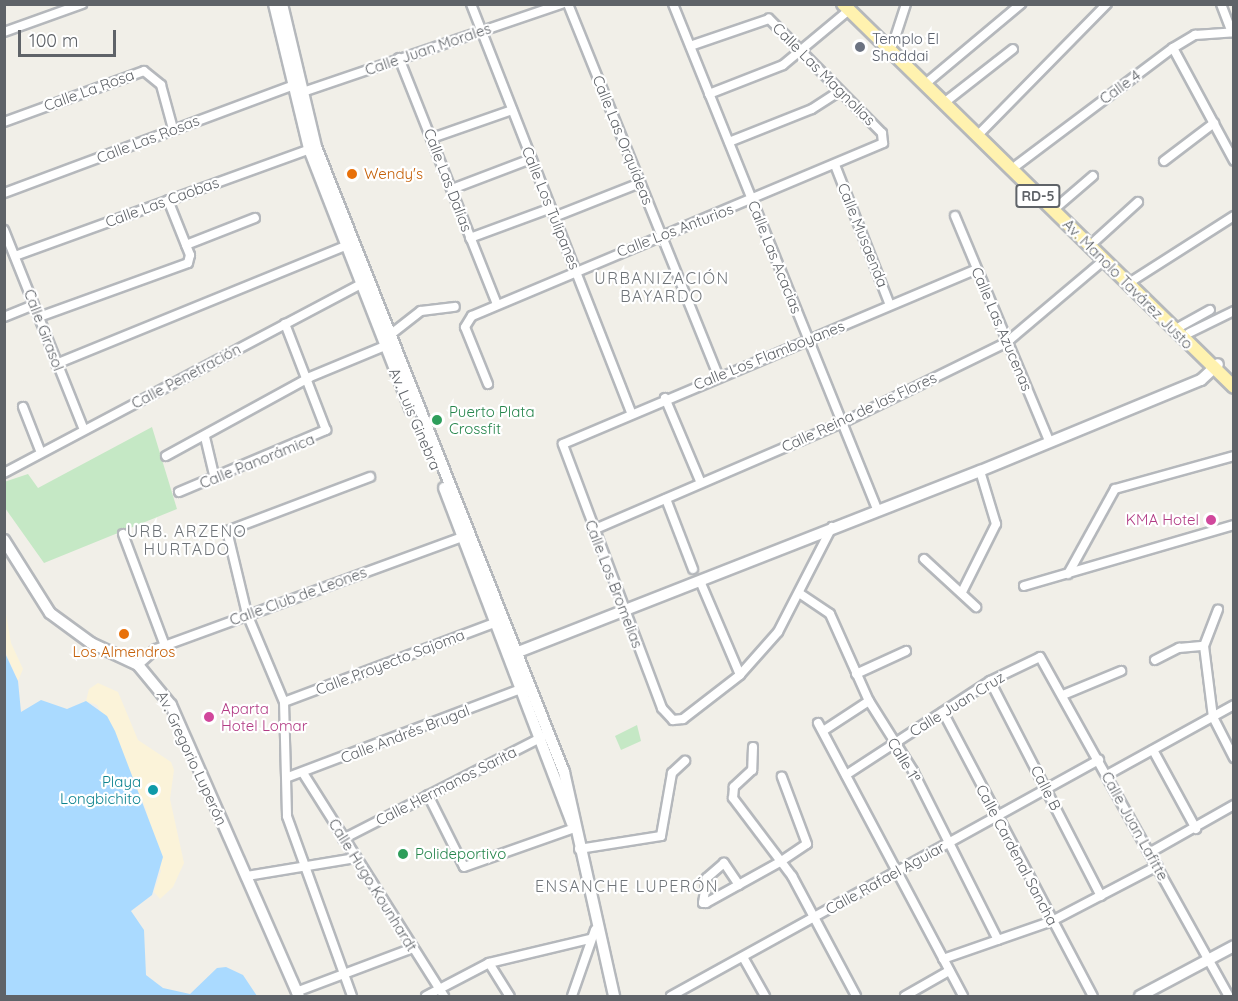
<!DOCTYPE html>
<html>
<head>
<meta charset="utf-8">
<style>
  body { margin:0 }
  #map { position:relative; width:1238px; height:1001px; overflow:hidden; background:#f1efe8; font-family:Quicksand,sans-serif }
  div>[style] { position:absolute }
  .green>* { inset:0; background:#c5e8c5 }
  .sand>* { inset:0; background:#fbf3d9 }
  .water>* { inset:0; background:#aadaff }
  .roads { filter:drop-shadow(2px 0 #b5b8bc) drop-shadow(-2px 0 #b5b8bc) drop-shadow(0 2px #b5b8bc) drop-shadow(0 -2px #b5b8bc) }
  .street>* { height:8px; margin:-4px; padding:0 4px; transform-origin:4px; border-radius:4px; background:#fff }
  .secondary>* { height:10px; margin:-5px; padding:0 5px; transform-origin:5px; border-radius:5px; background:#fff }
  .primary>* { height:12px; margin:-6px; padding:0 6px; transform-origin:6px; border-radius:6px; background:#fff2af }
  .dots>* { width:16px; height:16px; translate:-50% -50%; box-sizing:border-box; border:3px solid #fff; border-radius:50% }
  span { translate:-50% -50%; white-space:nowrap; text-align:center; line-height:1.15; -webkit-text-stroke:4.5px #fff; paint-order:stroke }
  .shield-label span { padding:2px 4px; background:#fff; border:2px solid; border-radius:4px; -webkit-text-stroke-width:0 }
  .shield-label { font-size:14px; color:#5f6368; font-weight:700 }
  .worship-label { font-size:15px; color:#5b616d }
  .left { translate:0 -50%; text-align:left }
  .street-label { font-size:15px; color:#5f6368 }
  .food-label { font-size:15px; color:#c56008 }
  .leisure-label { font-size:15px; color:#27864d }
  .hotel-label { font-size:15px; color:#b23c85 }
  .right { translate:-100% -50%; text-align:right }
  .culture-label { font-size:15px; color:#0d838f }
  .neighbourhood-label { font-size:16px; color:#70757a; letter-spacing:1.5px }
  .frame { position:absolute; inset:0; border:6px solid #5f6368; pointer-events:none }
  .scale { position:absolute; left:18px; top:30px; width:98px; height:27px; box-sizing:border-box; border:3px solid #5f6368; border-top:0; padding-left:8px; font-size:18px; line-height:21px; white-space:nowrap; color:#5f6368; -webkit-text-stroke:4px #fff; paint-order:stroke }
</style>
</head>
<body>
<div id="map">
  <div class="green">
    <div style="clip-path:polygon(152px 427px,177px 509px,44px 563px,5px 508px,4px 482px,28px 474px,38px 488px)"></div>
    <div style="clip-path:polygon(637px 725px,641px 741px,621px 750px,615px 736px)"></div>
  </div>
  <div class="sand">
    <div style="clip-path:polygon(4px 602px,11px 643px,23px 669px,18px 681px,5px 651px)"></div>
    <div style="clip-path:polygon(98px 683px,118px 692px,138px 740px,171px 762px,174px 770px,170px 799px,184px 863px,173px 887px,160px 899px,154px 892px,161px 871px,146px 810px,122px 752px,97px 705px,86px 701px,89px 689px)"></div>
  </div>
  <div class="water">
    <div style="clip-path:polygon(4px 651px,18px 681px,21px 712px,41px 700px,67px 709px,86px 701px,107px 716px,115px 731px,163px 857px,152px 895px,131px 911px,144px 930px,146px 975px,163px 988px,190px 994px,217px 968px,226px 967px,243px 975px,257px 996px,5px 996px)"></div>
  </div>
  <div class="roads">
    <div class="street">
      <div style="left:471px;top:4px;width:438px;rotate:68.6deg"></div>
      <div style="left:568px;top:4px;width:401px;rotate:68deg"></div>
      <div style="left:673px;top:4px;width:545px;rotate:68deg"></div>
      <div style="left:1221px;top:4px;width:30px;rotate:69deg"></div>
      <div style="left:4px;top:32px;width:83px;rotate:-19.7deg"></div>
      <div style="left:893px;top:44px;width:42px;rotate:-72deg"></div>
      <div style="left:1173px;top:48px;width:128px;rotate:61.6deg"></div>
      <div style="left:399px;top:58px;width:263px;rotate:68.3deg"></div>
      <div style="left:930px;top:80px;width:119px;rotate:-39.9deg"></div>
      <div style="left:297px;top:94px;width:280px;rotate:-18.8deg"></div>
      <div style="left:709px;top:94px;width:79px;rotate:-21.4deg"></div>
      <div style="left:783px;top:65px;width:86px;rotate:-39.8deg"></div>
      <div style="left:949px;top:99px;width:81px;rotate:-38deg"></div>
      <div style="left:4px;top:122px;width:149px;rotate:-20deg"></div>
      <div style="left:144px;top:71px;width:22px;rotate:39deg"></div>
      <div style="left:161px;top:85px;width:46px;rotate:74.7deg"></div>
      <div style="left:982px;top:131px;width:178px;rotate:-45.5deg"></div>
      <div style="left:432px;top:138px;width:85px;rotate:-19.3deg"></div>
      <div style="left:729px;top:142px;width:89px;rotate:-21.7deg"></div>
      <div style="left:812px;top:109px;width:33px;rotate:-33deg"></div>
      <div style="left:1164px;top:161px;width:63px;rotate:-37.2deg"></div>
      <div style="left:835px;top:165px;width:150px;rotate:68.6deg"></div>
      <div style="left:1017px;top:165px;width:195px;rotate:-36.9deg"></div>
      <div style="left:1173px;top:48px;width:26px;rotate:-31deg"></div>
      <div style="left:1195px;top:35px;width:39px;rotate:-4deg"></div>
      <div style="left:452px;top:189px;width:85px;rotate:-20.8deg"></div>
      <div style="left:4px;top:193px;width:307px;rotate:-20.4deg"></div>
      <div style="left:1058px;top:206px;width:46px;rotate:-40.6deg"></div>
      <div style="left:955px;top:216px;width:244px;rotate:67.3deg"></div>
      <div style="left:554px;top:217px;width:92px;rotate:-21.6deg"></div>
      <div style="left:4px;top:230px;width:215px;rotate:68.2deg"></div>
      <div style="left:470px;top:238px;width:86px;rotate:-20.3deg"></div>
      <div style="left:1095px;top:241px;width:58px;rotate:-42.2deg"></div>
      <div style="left:186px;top:245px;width:74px;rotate:-21.4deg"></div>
      <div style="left:15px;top:256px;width:317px;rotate:-19.9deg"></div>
      <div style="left:1132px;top:281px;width:121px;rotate:-32.5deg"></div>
      <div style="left:4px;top:317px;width:32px;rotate:-22deg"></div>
      <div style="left:39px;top:317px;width:158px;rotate:-19.9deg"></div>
      <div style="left:188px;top:263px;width:8px;rotate:-76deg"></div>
      <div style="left:190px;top:255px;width:59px;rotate:-111.8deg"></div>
      <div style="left:1181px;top:326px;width:33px;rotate:-29deg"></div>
      <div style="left:1189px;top:333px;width:50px;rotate:-26.1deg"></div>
      <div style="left:390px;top:335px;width:39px;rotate:-38deg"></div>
      <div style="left:421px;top:311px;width:34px;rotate:-7deg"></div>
      <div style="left:56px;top:364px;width:312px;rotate:-22.2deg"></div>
      <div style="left:488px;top:384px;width:61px;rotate:-112deg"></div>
      <div style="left:465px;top:327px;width:13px;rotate:-58deg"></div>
      <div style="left:472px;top:316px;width:446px;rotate:-22.8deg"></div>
      <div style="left:883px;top:143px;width:10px;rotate:-96deg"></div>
      <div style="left:882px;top:133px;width:161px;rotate:-134.7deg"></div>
      <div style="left:769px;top:19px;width:83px;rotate:161.1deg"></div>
      <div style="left:665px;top:398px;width:90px;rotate:67.1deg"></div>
      <div style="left:23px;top:407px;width:49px;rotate:68.6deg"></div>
      <div style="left:205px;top:437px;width:43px;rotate:76.6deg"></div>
      <div style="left:166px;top:456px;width:164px;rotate:-28.7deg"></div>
      <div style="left:310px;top:377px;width:81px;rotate:-22.5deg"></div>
      <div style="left:4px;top:473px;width:411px;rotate:-27.9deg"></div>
      <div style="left:179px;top:492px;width:160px;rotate:-22.9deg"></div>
      <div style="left:326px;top:430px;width:114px;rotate:-111.1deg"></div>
      <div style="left:666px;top:499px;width:75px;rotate:68.9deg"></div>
      <div style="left:832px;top:527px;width:118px;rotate:117.2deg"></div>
      <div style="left:778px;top:632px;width:57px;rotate:131.5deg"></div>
      <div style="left:740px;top:675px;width:72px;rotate:142.3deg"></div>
      <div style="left:683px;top:719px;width:10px;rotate:174deg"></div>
      <div style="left:673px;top:720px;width:16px;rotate:-133deg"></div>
      <div style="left:662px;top:708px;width:282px;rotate:-110.6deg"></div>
      <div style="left:563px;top:444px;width:449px;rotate:-22.9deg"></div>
      <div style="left:593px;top:530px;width:271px;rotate:-23.3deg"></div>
      <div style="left:842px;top:423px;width:184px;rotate:-26.1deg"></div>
      <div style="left:1007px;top:342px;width:127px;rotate:-40.2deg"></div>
      <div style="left:123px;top:534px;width:120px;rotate:69.4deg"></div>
      <div style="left:924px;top:559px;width:71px;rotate:42.7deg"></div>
      <div style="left:1068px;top:574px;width:97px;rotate:-61.1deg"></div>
      <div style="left:1115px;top:489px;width:123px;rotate:-15.5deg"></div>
      <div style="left:700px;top:581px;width:102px;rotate:66.9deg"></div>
      <div style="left:1024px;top:586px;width:219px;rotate:-16.2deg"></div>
      <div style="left:962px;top:592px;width:76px;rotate:-63.4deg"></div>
      <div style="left:996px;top:524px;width:55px;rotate:-106.8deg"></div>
      <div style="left:799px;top:593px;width:37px;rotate:34deg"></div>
      <div style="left:830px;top:614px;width:95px;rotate:65.9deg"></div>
      <div style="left:869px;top:701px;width:83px;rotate:57.8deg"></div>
      <div style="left:913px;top:771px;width:189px;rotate:63.3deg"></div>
      <div style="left:1204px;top:646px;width:39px;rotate:-69deg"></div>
      <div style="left:1155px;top:660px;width:27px;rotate:-27deg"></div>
      <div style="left:1179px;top:648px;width:25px;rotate:-5deg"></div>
      <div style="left:1204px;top:646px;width:72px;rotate:82.8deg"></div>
      <div style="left:1213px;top:717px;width:46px;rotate:62.9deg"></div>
      <div style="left:138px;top:665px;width:24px;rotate:-42deg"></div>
      <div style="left:156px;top:649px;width:332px;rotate:-20.1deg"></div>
      <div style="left:856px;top:674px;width:55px;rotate:-24.7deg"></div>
      <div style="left:990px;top:681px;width:242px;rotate:62.7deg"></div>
      <div style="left:1063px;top:695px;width:63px;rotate:-22.5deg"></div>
      <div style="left:284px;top:702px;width:231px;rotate:-20.6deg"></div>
      <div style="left:943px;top:712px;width:321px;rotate:62.2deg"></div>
      <div style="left:818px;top:723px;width:309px;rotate:62deg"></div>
      <div style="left:823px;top:731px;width:55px;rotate:-33.1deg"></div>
      <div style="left:753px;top:747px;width:23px;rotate:92deg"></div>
      <div style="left:752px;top:770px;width:25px;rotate:137deg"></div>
      <div style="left:734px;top:787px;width:11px;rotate:95deg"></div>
      <div style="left:733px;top:798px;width:98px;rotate:52.9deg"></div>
      <div style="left:792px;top:876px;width:136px;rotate:61.9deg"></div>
      <div style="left:1153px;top:750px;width:90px;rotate:61.4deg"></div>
      <div style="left:303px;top:773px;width:264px;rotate:57.7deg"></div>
      <div style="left:846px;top:775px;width:172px;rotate:-33.1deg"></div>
      <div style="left:990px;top:681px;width:55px;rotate:-25.6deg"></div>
      <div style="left:1040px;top:657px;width:388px;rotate:60.9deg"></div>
      <div style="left:1107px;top:775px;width:145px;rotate:-28.9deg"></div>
      <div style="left:288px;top:777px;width:249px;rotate:-20.7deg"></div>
      <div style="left:428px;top:795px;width:80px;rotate:63.4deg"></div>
      <div style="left:464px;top:867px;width:118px;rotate:-19.4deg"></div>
      <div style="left:343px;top:839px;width:226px;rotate:-27.1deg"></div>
      <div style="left:579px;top:849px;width:83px;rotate:-9deg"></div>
      <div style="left:661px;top:836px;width:64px;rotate:-80.1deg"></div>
      <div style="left:672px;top:773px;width:18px;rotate:-43deg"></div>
      <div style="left:1149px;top:853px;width:98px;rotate:-29.5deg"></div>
      <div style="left:247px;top:876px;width:110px;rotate:-9.4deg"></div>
      <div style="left:739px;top:885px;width:27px;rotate:-124deg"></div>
      <div style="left:724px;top:863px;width:23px;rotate:139deg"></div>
      <div style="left:707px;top:878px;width:25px;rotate:99deg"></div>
      <div style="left:703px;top:903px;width:3px"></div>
      <div style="left:706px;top:903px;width:85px;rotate:-29deg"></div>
      <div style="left:780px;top:862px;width:32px;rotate:-34deg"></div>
      <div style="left:807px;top:844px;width:72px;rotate:-110.5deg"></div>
      <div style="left:743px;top:957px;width:45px;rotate:60.6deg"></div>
      <div style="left:943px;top:959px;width:115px;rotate:-19.2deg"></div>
      <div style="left:1052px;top:921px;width:119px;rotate:-27.6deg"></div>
      <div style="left:489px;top:963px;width:39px;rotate:58deg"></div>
      <div style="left:296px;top:992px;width:125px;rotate:-20.6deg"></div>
      <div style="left:352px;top:996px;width:191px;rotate:-109.9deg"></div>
      <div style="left:287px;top:816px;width:114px;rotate:-91.5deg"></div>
      <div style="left:284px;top:702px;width:95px;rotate:-112.8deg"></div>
      <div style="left:247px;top:614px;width:85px;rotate:-103.5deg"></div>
      <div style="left:227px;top:531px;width:153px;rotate:-20.7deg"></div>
      <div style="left:426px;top:996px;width:71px;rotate:-27.6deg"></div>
      <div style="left:489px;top:963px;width:104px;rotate:-13.4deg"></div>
      <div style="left:572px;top:996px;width:70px;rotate:-70.8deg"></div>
      <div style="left:671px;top:996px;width:489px;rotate:-28.9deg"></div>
      <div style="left:905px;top:996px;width:51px;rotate:-29.6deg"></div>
    </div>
    <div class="secondary">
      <div style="left:274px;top:4px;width:149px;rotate:76.4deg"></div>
      <div style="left:309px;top:149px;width:280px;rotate:68.7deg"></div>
      <div style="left:282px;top:4px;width:147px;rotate:76.6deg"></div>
      <div style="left:316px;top:147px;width:672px;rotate:68.36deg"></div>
      <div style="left:564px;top:772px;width:230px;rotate:77.4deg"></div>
      <div style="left:444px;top:488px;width:359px;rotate:69.1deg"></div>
      <div style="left:4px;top:540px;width:86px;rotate:57.8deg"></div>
      <div style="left:50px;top:613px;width:51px;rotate:36.2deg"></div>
      <div style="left:91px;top:643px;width:52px;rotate:25.1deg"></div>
      <div style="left:138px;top:665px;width:52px;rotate:50.5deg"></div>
      <div style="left:171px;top:705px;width:318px;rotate:66.3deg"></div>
      <div style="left:513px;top:654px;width:502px;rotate:-21.4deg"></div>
      <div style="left:980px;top:471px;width:239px;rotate:-22.4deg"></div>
      <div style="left:1201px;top:380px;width:23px;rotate:-43deg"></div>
      <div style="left:1140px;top:996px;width:106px;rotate:-28deg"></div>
    </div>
    <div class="primary">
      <div style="left:843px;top:4px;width:547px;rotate:44.41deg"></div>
    </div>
  </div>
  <div class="dots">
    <div style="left:860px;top:47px;background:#6b7280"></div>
    <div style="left:352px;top:174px;background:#e8710a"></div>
    <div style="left:437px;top:420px;background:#2e9e5b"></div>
    <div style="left:1211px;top:520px;background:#d1479c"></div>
    <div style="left:124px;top:634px;background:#e8710a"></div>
    <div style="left:209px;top:717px;background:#d1479c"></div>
    <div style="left:153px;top:790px;background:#0f9aa8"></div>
    <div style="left:403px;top:854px;background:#2e9e5b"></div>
  </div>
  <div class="shield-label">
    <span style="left:1038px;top:196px">RD-5</span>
  </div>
  <div class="worship-label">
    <span class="left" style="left:872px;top:47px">Templo El<br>Shaddai</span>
  </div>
  <div class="street-label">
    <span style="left:428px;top:49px;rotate:-19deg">Calle Juan Morales</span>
    <span style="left:824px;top:74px;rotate:45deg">Calle Las Magnolias</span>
    <span style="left:1120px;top:87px;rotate:-36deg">Calle 4</span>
    <span style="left:89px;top:90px;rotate:-20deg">Calle La Rosa</span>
    <span style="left:148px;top:139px;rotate:-21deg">Calle Las Rosas</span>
    <span style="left:623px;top:140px;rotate:68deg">Calle Las Orquídeas</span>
    <span style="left:448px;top:180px;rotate:69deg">Calle Las Dalias</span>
    <span style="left:162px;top:202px;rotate:-20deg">Calle Las Caobas</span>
    <span style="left:551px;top:208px;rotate:68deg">Calle Los Tulipanes</span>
    <span style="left:675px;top:230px;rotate:-21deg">Calle Los Anturios</span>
    <span style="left:863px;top:235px;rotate:68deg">Calle Musaenda</span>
    <span style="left:775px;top:257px;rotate:68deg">Calle Las Acacias</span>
    <span style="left:1128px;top:284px;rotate:45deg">Av. Manolo Tavárez Justo</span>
    <span style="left:1002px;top:329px;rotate:67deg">Calle Las Azucenas</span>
    <span style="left:44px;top:330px;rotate:69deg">Calle Girasol</span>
    <span style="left:769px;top:355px;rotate:-22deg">Calle Los Flamboyanes</span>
    <span style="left:186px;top:376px;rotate:-28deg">Calle Penetración</span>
    <span style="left:859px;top:412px;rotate:-25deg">Calle Reina de las Flores</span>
    <span style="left:415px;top:419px;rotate:67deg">Av. Luis Ginebra</span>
    <span style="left:257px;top:461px;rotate:-22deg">Calle Panorámica</span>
    <span style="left:614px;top:584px;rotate:69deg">Calle Los Bromelias</span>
    <span style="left:298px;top:596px;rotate:-20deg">Calle Club de Leones</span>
    <span style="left:390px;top:662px;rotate:-21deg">Calle Proyecto Sajoma</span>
    <span style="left:957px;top:704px;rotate:-32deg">Calle Juan Cruz</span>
    <span style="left:405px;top:734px;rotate:-21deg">Calle Andrés Brugal</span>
    <span style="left:192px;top:758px;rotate:65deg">Av. Gregorio Luperón</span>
    <span style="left:904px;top:760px;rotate:59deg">Calle 1ª</span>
    <span style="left:446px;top:786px;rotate:-27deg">Calle Hermanos Sarita</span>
    <span style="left:1046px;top:788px;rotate:63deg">Calle B</span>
    <span style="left:1135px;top:826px;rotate:61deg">Calle Juan Lafitte</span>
    <span style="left:1017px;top:855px;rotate:62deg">Calle Cardenal Sancha</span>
    <span style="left:885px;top:878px;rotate:-29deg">Calle Rafael Aguiar</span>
    <span style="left:373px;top:885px;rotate:58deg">Calle Hugo Kounhardt</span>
  </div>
  <div class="food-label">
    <span class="left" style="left:364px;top:174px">Wendy's</span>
    <span style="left:124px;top:652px">Los Almendros</span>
  </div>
  <div class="leisure-label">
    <span class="left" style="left:449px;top:420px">Puerto Plata<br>Crossfit</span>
    <span class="left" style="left:415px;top:854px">Polideportivo</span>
  </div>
  <div class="hotel-label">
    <span class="right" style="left:1199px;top:520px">KMA Hotel</span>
    <span class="left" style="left:221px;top:717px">Aparta<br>Hotel Lomar</span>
  </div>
  <div class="culture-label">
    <span class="right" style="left:141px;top:790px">Playa<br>Longbichito</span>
  </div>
  <div class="neighbourhood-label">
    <span style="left:662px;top:287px">URBANIZACIÓN<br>BAYARDO</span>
    <span style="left:187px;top:540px">URB. ARZENO<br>HURTADO</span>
    <span style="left:627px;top:886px">ENSANCHE LUPERÓN</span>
  </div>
  <div class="frame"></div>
  <div class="scale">100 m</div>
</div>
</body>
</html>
